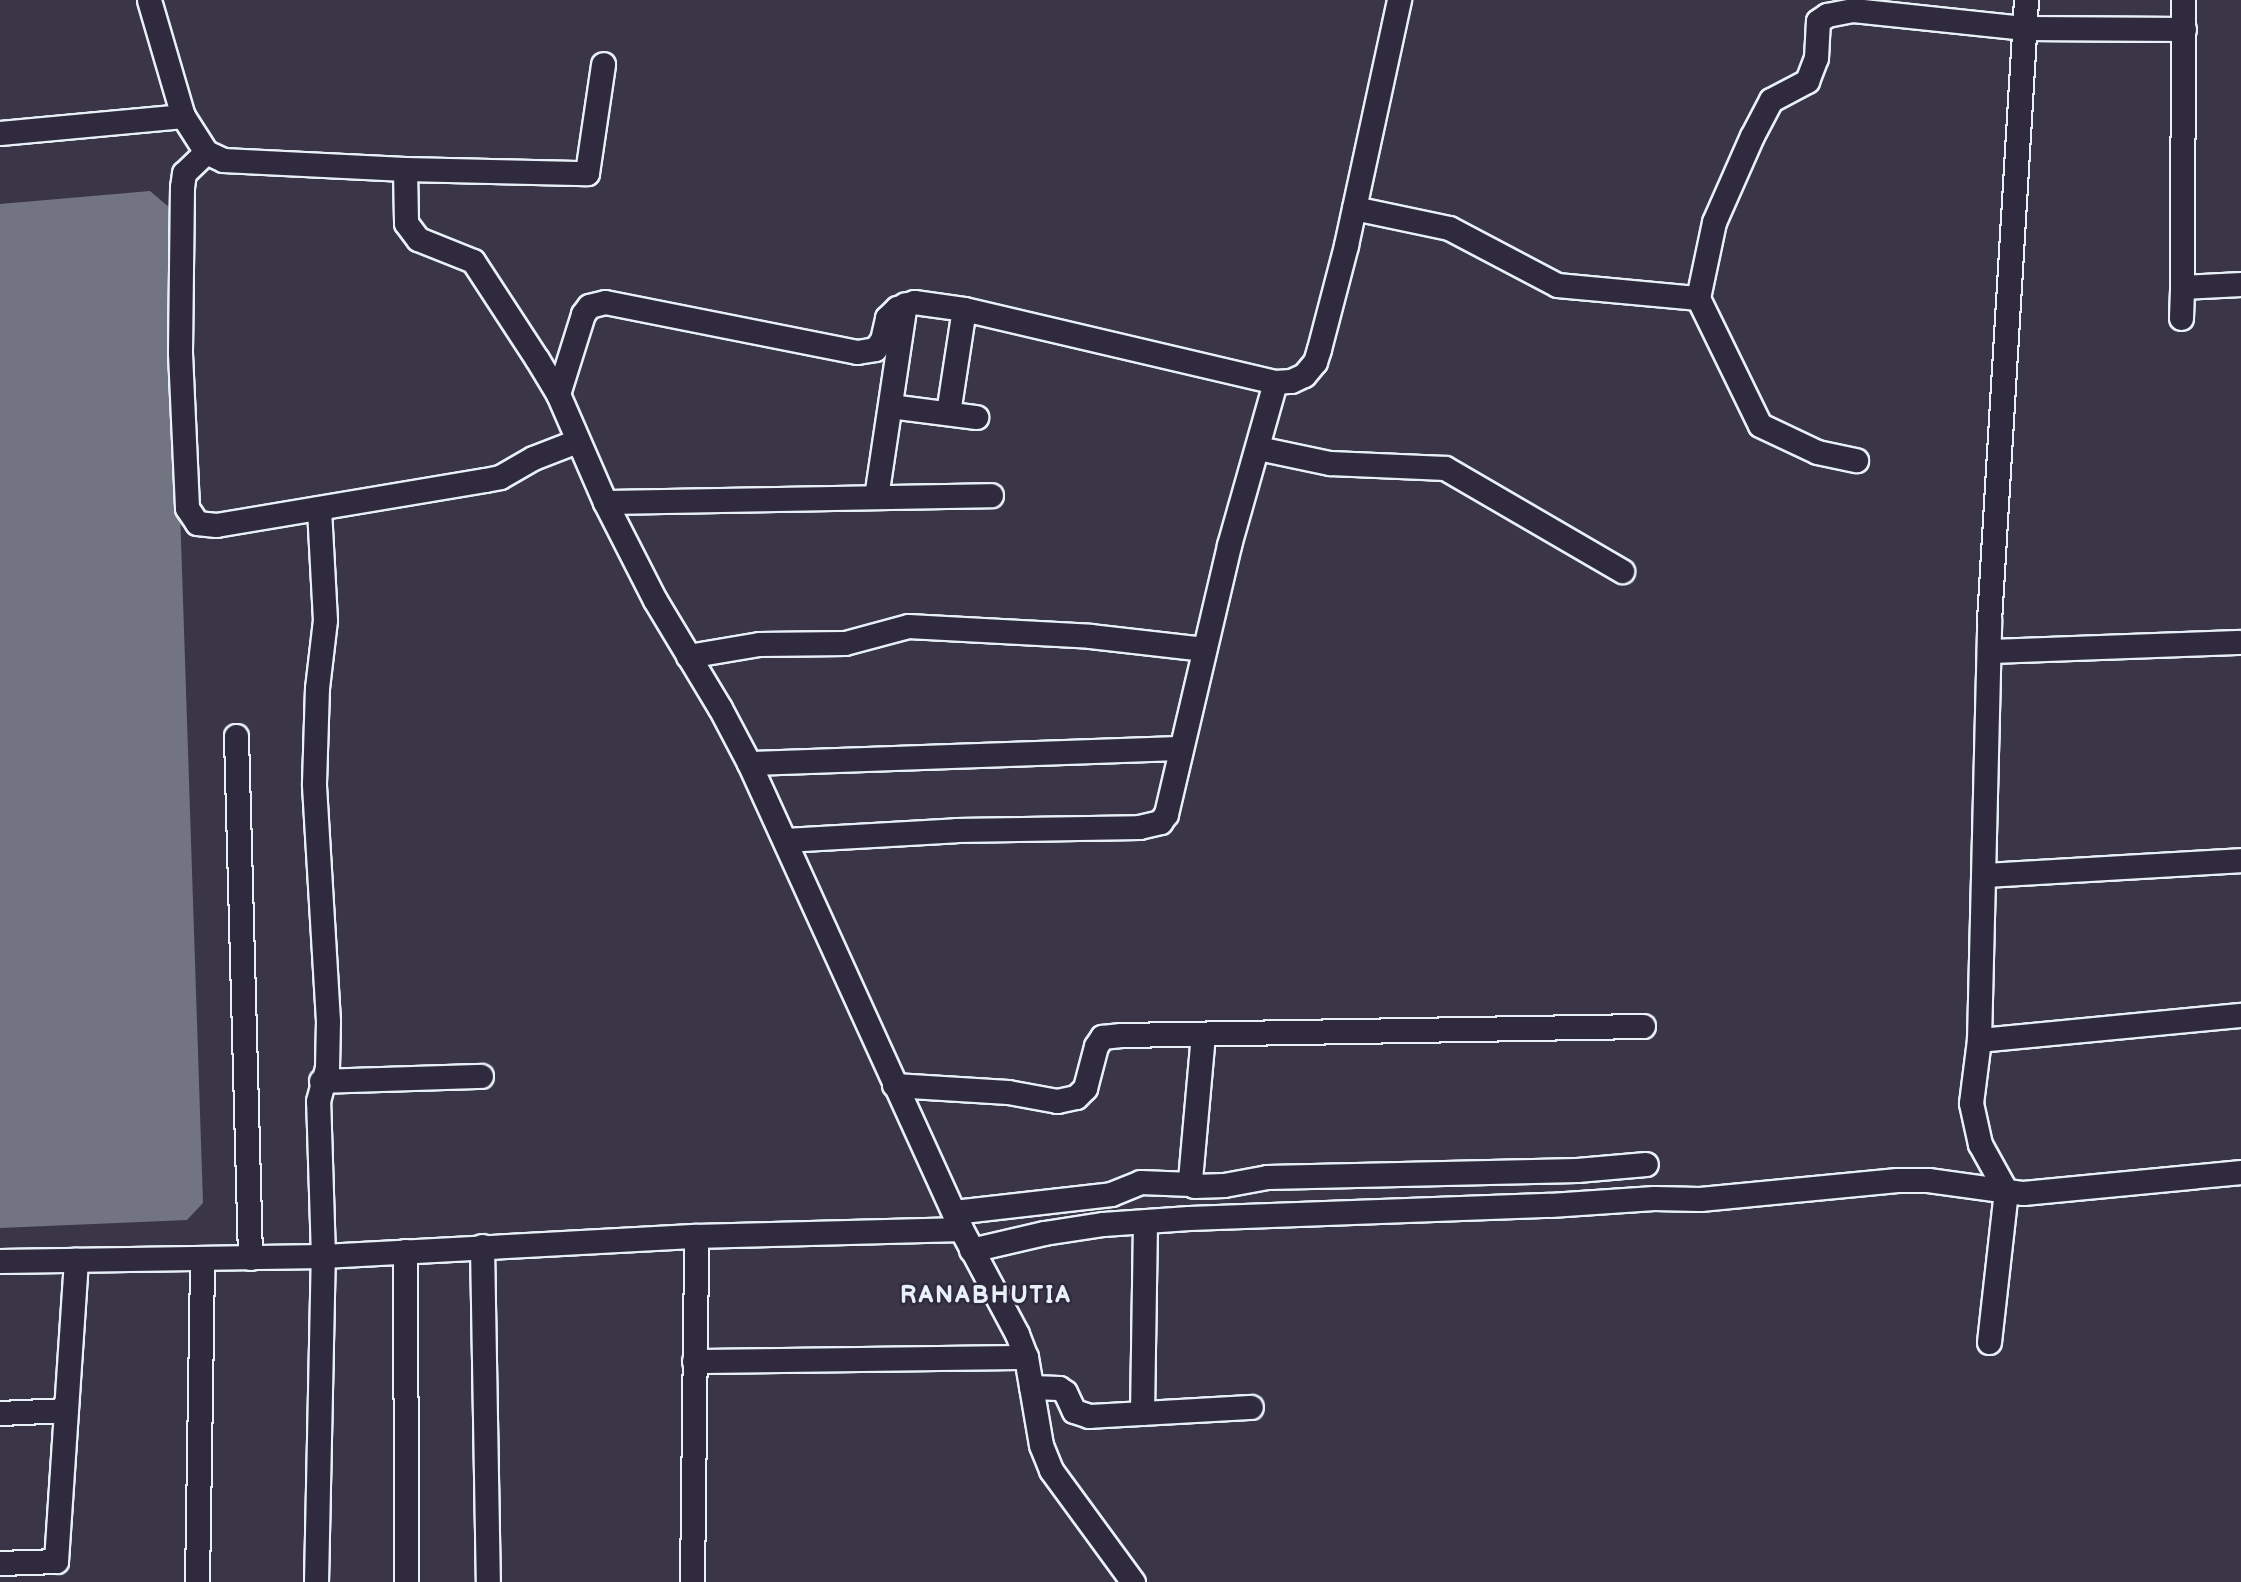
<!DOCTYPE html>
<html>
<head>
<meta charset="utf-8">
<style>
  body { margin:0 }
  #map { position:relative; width:2241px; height:1582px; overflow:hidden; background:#3a3648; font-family:"Balsamiq Sans",sans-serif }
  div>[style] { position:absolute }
  .water>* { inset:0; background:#737482 }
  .roads { filter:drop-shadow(2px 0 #e8f1f8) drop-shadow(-2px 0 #e8f1f8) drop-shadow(0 2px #e8f1f8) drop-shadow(0 -2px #e8f1f8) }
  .minor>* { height:23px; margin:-11.5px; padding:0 11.5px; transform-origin:11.5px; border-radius:11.5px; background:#2f2a3d }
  span { translate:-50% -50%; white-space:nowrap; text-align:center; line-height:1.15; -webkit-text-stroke:5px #2f2a3d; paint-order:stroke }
  .district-label { font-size:24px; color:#e8f1f8; font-weight:700; letter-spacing:2px }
</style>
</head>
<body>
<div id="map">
  <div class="water">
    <div style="clip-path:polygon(150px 191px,170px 208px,203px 1203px,187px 1220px,0 1228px,0 204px)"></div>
  </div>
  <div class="roads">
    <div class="minor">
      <div style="left:149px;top:0;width:121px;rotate:73.7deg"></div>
      <div style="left:183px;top:116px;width:43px;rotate:57.4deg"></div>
      <div style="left:206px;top:152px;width:19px;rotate:25deg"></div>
      <div style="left:223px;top:160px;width:182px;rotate:2.8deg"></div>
      <div style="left:405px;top:169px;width:54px;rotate:88.9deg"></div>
      <div style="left:406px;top:223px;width:20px;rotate:53deg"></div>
      <div style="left:418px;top:239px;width:59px;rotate:21.8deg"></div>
      <div style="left:473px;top:261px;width:117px;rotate:56.9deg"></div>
      <div style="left:537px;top:359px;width:41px;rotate:59deg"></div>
      <div style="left:558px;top:394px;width:118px;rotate:66.5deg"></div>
      <div style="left:605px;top:502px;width:110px;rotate:63deg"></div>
      <div style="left:655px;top:600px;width:126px;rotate:59deg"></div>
      <div style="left:720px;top:708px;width:62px;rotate:62.2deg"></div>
      <div style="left:749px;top:763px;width:512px;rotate:65.54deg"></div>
      <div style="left:961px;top:1229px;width:119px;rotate:61.9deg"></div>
      <div style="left:1017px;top:1334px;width:25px;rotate:69deg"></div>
      <div style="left:1026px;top:1357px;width:89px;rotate:80.3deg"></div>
      <div style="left:1041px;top:1445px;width:27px;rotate:68deg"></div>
      <div style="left:1051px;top:1470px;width:139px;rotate:53.8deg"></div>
      <div style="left:2183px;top:0;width:287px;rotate:90.2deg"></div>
      <div style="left:2182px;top:287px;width:59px;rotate:-2.9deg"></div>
      <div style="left:0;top:133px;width:184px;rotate:-5.3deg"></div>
      <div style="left:206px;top:152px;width:30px;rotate:136deg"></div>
      <div style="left:184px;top:173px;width:14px;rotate:98deg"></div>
      <div style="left:182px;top:187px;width:166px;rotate:90.7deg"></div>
      <div style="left:180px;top:353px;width:155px;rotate:87.4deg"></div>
      <div style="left:187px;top:508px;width:18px;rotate:56deg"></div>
      <div style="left:197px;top:523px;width:19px;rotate:6deg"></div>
      <div style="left:216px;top:525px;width:273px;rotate:-9.5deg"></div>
      <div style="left:485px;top:480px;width:15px;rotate:-11deg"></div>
      <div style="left:500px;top:477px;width:38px;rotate:-30deg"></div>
      <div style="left:533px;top:458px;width:47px;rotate:-21.1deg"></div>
      <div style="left:405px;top:169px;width:182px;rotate:1.3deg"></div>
      <div style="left:587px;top:173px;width:110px;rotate:-81.6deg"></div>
      <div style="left:1354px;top:208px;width:97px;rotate:11.9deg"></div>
      <div style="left:1449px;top:228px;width:122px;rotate:27.8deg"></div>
      <div style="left:1557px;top:285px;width:142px;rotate:5.3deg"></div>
      <div style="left:1698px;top:298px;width:78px;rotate:-78.1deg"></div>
      <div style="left:1714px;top:222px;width:94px;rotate:-66.2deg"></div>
      <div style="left:1752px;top:136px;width:41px;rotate:-62.2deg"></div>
      <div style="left:1771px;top:100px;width:41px;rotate:-27.8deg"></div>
      <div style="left:1807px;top:81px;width:25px;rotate:-69deg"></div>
      <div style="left:1816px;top:58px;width:37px;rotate:-87deg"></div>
      <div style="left:1818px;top:21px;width:11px;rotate:-34deg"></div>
      <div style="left:1827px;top:15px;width:26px;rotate:-11deg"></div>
      <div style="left:1853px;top:10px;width:173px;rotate:6deg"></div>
      <div style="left:2025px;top:28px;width:159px;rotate:0.4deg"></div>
      <div style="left:1698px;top:298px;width:141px;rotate:64deg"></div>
      <div style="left:1760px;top:425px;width:63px;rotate:25.3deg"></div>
      <div style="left:1817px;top:452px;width:40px;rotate:12deg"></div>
      <div style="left:2181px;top:318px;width:31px;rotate:-88deg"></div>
      <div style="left:558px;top:394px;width:84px;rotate:-72.6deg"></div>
      <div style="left:583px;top:314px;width:10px;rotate:-53deg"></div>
      <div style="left:589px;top:306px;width:16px;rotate:-14deg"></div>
      <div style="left:605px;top:302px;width:257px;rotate:11.2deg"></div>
      <div style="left:857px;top:352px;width:18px;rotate:-9deg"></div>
      <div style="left:875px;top:349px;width:11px;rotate:-52deg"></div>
      <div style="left:882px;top:340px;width:23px;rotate:-77deg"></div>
      <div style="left:887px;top:318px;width:14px;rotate:-45deg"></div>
      <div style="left:897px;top:308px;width:18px;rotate:-19deg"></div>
      <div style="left:914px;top:302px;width:50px;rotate:8deg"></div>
      <div style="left:964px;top:309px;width:319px;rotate:13.2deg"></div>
      <div style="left:1275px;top:382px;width:16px;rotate:-4deg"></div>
      <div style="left:1291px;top:381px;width:14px;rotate:-25deg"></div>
      <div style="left:1304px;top:375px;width:17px;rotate:-50deg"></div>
      <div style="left:1315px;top:362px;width:14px;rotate:-73deg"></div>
      <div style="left:1319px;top:349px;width:107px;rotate:-75.4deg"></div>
      <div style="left:1346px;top:245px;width:251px;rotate:-77.8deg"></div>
      <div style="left:890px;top:406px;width:87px;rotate:7.3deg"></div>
      <div style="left:948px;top:413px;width:105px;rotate:-81.3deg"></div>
      <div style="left:1258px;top:448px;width:74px;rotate:11.8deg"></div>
      <div style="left:1330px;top:463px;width:115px;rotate:2.5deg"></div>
      <div style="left:1445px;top:468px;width:205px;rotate:30.2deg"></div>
      <div style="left:876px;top:497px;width:195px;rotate:-81.5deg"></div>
      <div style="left:605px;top:502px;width:386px;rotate:-1deg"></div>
      <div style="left:1989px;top:651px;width:250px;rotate:-2.1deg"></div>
      <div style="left:688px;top:656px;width:72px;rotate:-9.6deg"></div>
      <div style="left:759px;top:644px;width:86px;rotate:-0.7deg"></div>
      <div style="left:845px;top:643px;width:65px;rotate:-15.1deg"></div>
      <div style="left:908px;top:626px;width:182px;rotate:3.1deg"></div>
      <div style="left:1090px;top:636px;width:115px;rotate:6.5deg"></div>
      <div style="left:236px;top:736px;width:522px;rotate:88.46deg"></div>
      <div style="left:749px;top:763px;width:432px;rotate:-2deg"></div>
      <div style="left:785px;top:840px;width:171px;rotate:-3.3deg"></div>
      <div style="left:956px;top:830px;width:183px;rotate:-0.9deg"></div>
      <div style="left:1139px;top:827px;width:22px;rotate:-13deg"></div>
      <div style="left:1160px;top:822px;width:10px;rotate:-53deg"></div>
      <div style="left:1166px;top:814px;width:276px;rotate:-76.8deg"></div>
      <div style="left:1229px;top:545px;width:169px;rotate:-74.2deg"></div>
      <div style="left:1984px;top:875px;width:257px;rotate:-3.3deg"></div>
      <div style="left:1203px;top:1034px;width:147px;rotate:95.1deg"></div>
      <div style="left:1190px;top:1180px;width:7px;rotate:56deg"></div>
      <div style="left:1194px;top:1186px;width:30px;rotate:-2deg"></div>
      <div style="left:1224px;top:1185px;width:44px;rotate:-10.5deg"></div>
      <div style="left:1267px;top:1177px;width:310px;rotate:-1.3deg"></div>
      <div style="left:1577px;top:1170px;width:69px;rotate:-5deg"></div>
      <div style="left:1979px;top:1040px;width:263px;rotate:-5.5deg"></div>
      <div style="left:321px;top:1081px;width:160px;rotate:-1.8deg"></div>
      <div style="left:894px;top:1085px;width:114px;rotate:3.5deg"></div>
      <div style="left:1008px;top:1092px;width:50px;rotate:10.4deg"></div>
      <div style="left:1057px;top:1101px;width:19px;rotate:-12deg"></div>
      <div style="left:1076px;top:1097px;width:13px;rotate:-45deg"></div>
      <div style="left:1085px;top:1088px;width:43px;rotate:-75.3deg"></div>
      <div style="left:1096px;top:1046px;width:11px;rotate:-56deg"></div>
      <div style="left:1102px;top:1037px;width:19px;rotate:-6deg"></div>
      <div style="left:1121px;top:1035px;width:522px;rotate:-0.99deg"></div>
      <div style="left:954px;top:1212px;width:158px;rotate:-6.5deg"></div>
      <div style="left:1111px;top:1194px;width:31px;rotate:-22deg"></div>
      <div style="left:1140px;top:1182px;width:51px;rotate:2.2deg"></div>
      <div style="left:482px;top:1246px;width:336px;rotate:89deg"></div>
      <div style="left:971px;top:1250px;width:75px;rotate:-13.1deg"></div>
      <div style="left:1044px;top:1233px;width:60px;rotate:-8.7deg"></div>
      <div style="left:1103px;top:1224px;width:86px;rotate:-4deg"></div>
      <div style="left:1189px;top:1218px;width:361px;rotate:-2.1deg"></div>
      <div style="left:1550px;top:1205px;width:104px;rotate:-3.9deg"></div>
      <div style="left:1654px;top:1198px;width:46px;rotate:1.2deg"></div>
      <div style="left:1700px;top:1199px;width:198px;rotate:-5.5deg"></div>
      <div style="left:1897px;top:1180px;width:31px"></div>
      <div style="left:1928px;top:1180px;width:96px;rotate:7.8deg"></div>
      <div style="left:2023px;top:1193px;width:219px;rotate:-5.5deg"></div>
      <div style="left:405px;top:1251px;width:331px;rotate:89.8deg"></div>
      <div style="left:0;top:1261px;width:323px;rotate:-0.9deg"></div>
      <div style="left:323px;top:1256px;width:374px;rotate:-3.1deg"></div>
      <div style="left:696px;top:1236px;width:265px;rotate:-1.5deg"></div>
      <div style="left:1989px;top:1342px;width:152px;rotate:-83.6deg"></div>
      <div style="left:2006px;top:1191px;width:54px;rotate:-119deg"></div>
      <div style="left:1980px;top:1144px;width:42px;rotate:-102.4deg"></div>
      <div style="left:1971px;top:1103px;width:64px;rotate:-82.8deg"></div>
      <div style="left:1979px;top:1040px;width:419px;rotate:-88.6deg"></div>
      <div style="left:1989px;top:621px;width:622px;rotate:-86.59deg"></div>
      <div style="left:694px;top:1361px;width:332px;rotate:-0.7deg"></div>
      <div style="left:1031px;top:1387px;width:28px;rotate:2deg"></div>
      <div style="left:1059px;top:1388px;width:7px;rotate:34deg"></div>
      <div style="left:1065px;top:1392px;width:21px;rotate:65deg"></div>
      <div style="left:1074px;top:1411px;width:16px;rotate:18deg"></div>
      <div style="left:1089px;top:1416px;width:162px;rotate:-3.2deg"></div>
      <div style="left:0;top:1413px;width:66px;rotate:-2.6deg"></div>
      <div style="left:1142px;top:1413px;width:191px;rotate:-89.1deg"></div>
      <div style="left:0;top:1563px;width:56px;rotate:-2deg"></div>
      <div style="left:56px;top:1561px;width:302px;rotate:-86.2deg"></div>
      <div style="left:197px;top:1582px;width:323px;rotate:-89.1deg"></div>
      <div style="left:316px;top:1582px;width:326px;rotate:-88.8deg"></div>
      <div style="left:323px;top:1256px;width:155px;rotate:-91.8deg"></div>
      <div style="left:318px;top:1101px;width:34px;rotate:-75deg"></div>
      <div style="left:327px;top:1068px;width:47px;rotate:-88.8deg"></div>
      <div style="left:328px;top:1021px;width:238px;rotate:-93.4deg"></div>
      <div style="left:314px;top:783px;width:95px;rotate:-88.2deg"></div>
      <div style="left:317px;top:688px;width:68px;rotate:-83.3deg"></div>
      <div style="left:325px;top:620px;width:112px;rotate:-93.1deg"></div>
      <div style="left:692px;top:1582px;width:346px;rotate:-89.3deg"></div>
    </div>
  </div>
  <div class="district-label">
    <span style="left:986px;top:1296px">RANABHUTIA</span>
  </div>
</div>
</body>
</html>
